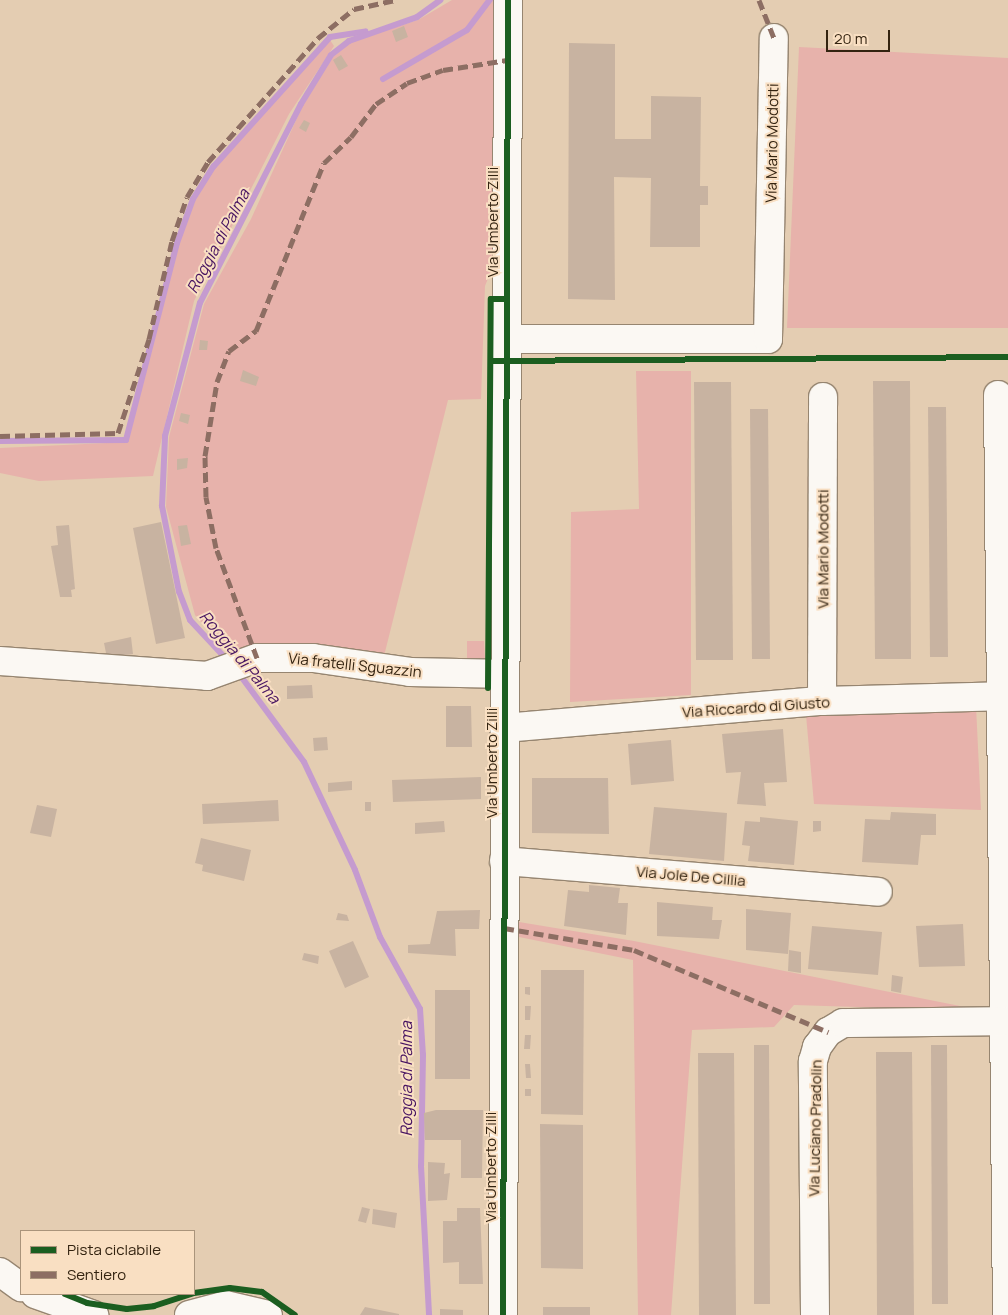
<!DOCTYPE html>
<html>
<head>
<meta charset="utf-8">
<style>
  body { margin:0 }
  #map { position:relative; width:1008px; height:1315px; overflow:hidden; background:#e4cdb2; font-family:Manrope,sans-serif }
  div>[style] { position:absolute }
  .green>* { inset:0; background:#e7b2ab }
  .stream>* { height:6px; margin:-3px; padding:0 3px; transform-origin:3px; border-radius:3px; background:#c59bcf }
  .building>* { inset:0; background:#c8b3a1 }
  .roads { filter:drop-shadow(1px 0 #968570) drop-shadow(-1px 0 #968570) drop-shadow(0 1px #968570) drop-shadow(0 -1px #968570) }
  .minor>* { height:28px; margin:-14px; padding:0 14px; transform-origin:14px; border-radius:14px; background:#fbf8f3 }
  .quiet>* { height:5px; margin-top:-2.5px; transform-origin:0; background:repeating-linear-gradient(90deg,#8d6e63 0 10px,transparent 0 15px) }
  .cycleway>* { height:6px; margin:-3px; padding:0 3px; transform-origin:3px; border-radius:3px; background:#1b5e20 }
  span { translate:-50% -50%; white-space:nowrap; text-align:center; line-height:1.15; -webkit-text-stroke:4px #f9dfc2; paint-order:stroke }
  .street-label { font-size:15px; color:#332310 }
  .water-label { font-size:16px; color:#461361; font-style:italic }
  .legend { position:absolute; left:20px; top:1230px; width:175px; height:65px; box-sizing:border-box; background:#f9dfc2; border:1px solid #aa947b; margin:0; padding:6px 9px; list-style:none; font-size:15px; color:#332310 }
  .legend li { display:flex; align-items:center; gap:10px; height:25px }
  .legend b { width:25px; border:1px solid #aa947b }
  .scale { position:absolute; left:826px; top:30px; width:64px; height:22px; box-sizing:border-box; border:2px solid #332310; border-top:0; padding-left:6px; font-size:15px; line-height:18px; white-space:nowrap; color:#332310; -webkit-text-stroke:4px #f9dfc2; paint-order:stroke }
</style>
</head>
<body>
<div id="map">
  <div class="green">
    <div style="clip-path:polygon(452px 0,496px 0,493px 266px,485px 286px,481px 399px,448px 400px,384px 656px,342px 649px,243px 647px,231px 655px,195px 615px,166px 507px,169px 437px,204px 304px,251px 219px,303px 105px,332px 58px,351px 42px,418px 20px)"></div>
    <div style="clip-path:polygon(330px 40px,334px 46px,289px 114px,194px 301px,153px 476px,39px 481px,0 473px,0 448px,128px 442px,179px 244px,195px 201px,216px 166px)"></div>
    <div style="clip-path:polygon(799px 47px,1008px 58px,1008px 328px,787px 328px)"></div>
    <div style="clip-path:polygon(636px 371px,691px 371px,691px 695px,570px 702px,571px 512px,639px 509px)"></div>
    <div style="clip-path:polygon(467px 641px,484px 641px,485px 660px,467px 661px)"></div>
    <div style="clip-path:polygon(976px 706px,981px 810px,814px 804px,806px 715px)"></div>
    <div style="clip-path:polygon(519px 922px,634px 941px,985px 1011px,794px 1005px,774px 1027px,692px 1030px,671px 1315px,638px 1315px,633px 960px,519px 937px)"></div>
  </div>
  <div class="stream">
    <div style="left:383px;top:79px;width:97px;rotate:-30.3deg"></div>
    <div style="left:467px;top:30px;width:38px;rotate:-53deg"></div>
    <div style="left:0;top:441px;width:126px;rotate:-0.5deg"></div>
    <div style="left:126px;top:440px;width:203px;rotate:-75.5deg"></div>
    <div style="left:177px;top:243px;width:47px;rotate:-70deg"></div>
    <div style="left:193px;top:199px;width:39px;rotate:-58deg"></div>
    <div style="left:214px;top:166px;width:173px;rotate:-48deg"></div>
    <div style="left:330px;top:37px;width:36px;rotate:-9deg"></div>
    <div style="left:229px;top:662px;width:57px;rotate:-132.9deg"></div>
    <div style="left:190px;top:620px;width:30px;rotate:-111deg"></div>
    <div style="left:179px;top:592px;width:88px;rotate:-101.2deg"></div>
    <div style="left:162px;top:506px;width:70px;rotate:-87.5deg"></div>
    <div style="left:165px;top:436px;width:138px;rotate:-75.3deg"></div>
    <div style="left:200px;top:303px;width:223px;rotate:-63.1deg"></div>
    <div style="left:301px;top:104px;width:57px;rotate:-58.5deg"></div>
    <div style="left:331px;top:55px;width:23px;rotate:-38deg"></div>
    <div style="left:349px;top:41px;width:72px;rotate:-19.4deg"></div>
    <div style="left:417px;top:17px;width:29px;rotate:-36deg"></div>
    <div style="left:237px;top:671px;width:113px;rotate:53.6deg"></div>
    <div style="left:304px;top:762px;width:119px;rotate:64.7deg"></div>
    <div style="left:355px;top:870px;width:72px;rotate:69.5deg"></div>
    <div style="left:380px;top:937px;width:82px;rotate:60.9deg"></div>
    <div style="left:420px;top:1009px;width:46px;rotate:86.3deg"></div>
    <div style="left:423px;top:1055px;width:111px;rotate:91deg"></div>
    <div style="left:421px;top:1166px;width:149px;rotate:86.9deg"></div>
  </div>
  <div class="building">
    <div style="clip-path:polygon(404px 26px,408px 37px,396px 42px,392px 31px)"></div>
    <div style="clip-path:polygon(569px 43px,615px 44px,615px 139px,651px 139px,651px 96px,701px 97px,700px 186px,708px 186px,708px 205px,700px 205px,700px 247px,650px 247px,651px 178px,614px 177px,615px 300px,568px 299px)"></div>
    <div style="clip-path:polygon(341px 55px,348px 66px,339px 71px,333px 60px)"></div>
    <div style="clip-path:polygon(304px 120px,310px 123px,306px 132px,299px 128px)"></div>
    <div style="clip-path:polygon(200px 340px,208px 341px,207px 350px,199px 350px)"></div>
    <div style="clip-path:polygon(243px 370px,259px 377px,256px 386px,240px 381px)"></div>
    <div style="clip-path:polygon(873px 381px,910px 381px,911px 659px,875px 659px)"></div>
    <div style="clip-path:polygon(694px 382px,731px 382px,733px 660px,696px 660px)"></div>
    <div style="clip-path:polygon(928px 407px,946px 407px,948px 657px,930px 657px)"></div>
    <div style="clip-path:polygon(750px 409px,768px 409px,770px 659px,752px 659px)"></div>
    <div style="clip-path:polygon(181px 413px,190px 415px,188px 424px,179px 421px)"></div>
    <div style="clip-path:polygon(188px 458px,187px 468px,177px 470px,177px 459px)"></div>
    <div style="clip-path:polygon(161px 522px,185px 638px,156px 644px,133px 528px)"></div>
    <div style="clip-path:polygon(69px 525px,75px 589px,71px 590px,72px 597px,60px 597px,51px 546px,58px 545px,56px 526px)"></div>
    <div style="clip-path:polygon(187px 525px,191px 544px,181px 546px,178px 526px)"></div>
    <div style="clip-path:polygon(131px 637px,133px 654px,107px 658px,104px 643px)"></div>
    <div style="clip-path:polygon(312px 685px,313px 698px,287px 699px,287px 686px)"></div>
    <div style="clip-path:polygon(446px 706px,471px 706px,472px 747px,446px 747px)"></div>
    <div style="clip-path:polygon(783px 729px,787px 782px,764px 783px,766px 806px,737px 804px,741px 772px,726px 773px,722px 734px)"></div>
    <div style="clip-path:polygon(327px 737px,328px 750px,314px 751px,313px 738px)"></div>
    <div style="clip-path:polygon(671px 740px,674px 781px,631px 785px,628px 744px)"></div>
    <div style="clip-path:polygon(481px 777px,481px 799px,393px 802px,392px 780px)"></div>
    <div style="clip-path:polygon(532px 778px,608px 778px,609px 834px,532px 833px)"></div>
    <div style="clip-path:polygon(352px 781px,352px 790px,328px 792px,328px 783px)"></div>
    <div style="clip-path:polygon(278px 800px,279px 821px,203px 824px,202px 804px)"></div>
    <div style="clip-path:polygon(365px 802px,371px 802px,371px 811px,365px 811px)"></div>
    <div style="clip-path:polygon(37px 805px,57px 809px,51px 837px,30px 833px)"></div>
    <div style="clip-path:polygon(654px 807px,727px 813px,724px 861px,649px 854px)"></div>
    <div style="clip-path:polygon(891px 812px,936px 814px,936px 835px,921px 835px,918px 865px,862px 862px,865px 819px,890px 820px)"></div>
    <div style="clip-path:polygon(760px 817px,798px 821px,794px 865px,748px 861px,750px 846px,742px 845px,745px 821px,760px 822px)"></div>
    <div style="clip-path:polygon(444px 821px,445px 832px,415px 834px,415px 823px)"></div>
    <div style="clip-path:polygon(813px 821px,821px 821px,821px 831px,813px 832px)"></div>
    <div style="clip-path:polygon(201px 838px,251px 850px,244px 881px,202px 871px,203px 865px,195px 863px)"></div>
    <div style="clip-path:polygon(589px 885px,620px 888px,618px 903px,628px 903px,626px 935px,564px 926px,568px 890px,589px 892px)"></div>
    <div style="clip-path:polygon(657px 902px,713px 907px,712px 920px,722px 920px,719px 939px,657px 936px)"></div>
    <div style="clip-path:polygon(746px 909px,791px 913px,788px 954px,746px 950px)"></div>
    <div style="clip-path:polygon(480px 910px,479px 929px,455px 929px,456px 956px,408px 953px,408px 945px,430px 944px,437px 911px)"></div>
    <div style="clip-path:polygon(338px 913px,347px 915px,349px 921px,336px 920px)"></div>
    <div style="clip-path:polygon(963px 924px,965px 966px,919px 967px,916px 926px)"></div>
    <div style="clip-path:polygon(812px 926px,882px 932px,878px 975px,808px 969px)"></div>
    <div style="clip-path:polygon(353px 941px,369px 977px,345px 988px,329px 951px)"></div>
    <div style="clip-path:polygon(789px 950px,801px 952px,801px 973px,788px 971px)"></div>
    <div style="clip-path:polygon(304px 953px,319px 956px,318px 964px,302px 960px)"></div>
    <div style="clip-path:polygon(541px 970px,584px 970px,583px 1115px,541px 1114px)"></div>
    <div style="clip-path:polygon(892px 975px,903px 977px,901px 993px,891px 991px)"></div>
    <div style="clip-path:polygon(525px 987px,530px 987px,530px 995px,525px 994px)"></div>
    <div style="clip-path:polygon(435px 990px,470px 990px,470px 1079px,435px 1079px)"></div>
    <div style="clip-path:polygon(525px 1006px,531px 1006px,530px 1020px,525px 1020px)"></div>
    <div style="clip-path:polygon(525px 1035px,531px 1035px,530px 1049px,524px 1049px)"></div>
    <div style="clip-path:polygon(754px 1045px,769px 1045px,770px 1304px,754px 1304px)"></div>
    <div style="clip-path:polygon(931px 1045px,947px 1045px,948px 1304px,932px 1304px)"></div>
    <div style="clip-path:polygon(876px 1052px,912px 1052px,914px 1315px,877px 1315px)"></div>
    <div style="clip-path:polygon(698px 1053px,734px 1053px,736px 1315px,699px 1315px)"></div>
    <div style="clip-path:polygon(525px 1064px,530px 1064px,531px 1078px,526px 1078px)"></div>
    <div style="clip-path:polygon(525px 1089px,531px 1089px,531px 1096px,525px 1096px)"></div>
    <div style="clip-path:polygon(436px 1110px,483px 1110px,482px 1178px,461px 1178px,461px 1140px,425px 1140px,424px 1113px)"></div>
    <div style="clip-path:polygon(540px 1124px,583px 1125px,583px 1269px,541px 1268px)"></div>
    <div style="clip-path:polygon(428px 1162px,445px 1163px,444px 1174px,450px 1173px,447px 1200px,428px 1201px)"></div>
    <div style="clip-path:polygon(362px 1207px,370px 1209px,366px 1223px,358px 1221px)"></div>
    <div style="clip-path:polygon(457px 1208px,480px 1208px,483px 1284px,459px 1284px,459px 1262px,443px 1263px,443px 1221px,457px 1221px)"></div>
    <div style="clip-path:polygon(373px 1209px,397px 1213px,395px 1228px,372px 1224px)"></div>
    <div style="clip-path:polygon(365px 1307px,399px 1314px,399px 1315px,360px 1315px)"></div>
    <div style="clip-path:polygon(543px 1307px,590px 1307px,590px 1315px,543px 1315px)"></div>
    <div style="clip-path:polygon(440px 1309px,463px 1310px,463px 1315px,440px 1315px)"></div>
  </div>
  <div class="roads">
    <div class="minor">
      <div style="left:504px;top:339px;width:264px"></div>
      <div style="left:768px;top:339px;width:301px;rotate:-88.9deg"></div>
      <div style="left:998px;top:395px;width:920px;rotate:89.44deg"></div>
      <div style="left:0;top:661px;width:208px;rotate:4.1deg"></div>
      <div style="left:207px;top:676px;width:53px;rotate:-19.8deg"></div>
      <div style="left:257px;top:658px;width:56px"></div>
      <div style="left:313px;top:658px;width:98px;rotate:8.2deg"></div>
      <div style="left:410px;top:672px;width:94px;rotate:1.2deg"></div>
      <div style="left:822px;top:701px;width:304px;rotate:-89.8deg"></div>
      <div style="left:504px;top:728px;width:319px;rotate:-4.9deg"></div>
      <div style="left:822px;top:701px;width:186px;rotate:-1.5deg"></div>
      <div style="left:504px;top:861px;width:375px;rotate:4.7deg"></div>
      <div style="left:0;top:1272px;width:26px;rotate:36deg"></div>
      <div style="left:35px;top:1294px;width:63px;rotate:19.6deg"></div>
      <div style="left:189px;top:1315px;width:38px;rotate:-15deg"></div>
      <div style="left:226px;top:1305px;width:43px;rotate:13.4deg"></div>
      <div style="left:503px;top:1315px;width:1315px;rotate:-89.78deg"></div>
      <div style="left:815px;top:1315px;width:254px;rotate:-90.5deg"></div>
      <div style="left:813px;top:1061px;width:15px;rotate:-74deg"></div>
      <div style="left:817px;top:1047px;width:19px;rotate:-54deg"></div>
      <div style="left:828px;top:1032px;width:17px;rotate:-31deg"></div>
      <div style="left:843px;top:1023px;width:159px;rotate:-0.7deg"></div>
    </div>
  </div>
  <div class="quiet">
    <div style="left:759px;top:0;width:41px;rotate:68.5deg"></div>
    <div style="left:0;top:436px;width:118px;rotate:-1.5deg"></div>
    <div style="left:118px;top:433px;width:99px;rotate:-71.7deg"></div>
    <div style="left:149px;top:339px;width:101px;rotate:-76.8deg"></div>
    <div style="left:172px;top:241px;width:46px;rotate:-71.2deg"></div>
    <div style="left:187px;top:197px;width:41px;rotate:-59deg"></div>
    <div style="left:208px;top:162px;width:166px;rotate:-48.4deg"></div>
    <div style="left:318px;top:38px;width:46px;rotate:-38.9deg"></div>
    <div style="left:354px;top:9px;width:42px;rotate:-12.4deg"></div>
    <div style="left:257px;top:658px;width:117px;rotate:-110.4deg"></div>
    <div style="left:216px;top:548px;width:52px;rotate:-101.1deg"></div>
    <div style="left:206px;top:497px;width:41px;rotate:-91.4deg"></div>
    <div style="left:205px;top:456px;width:75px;rotate:-80.8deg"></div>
    <div style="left:217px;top:382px;width:33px;rotate:-69deg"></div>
    <div style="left:229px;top:351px;width:34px;rotate:-37deg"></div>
    <div style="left:256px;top:331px;width:181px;rotate:-68deg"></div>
    <div style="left:324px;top:163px;width:37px;rotate:-44deg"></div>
    <div style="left:351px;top:137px;width:41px;rotate:-52.9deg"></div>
    <div style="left:376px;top:104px;width:37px;rotate:-34deg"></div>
    <div style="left:407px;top:83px;width:38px;rotate:-20deg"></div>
    <div style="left:443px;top:70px;width:65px;rotate:-8.9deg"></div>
    <div style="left:504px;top:928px;width:132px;rotate:9.6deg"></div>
    <div style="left:634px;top:950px;width:211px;rotate:22.9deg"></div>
  </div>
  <div class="cycleway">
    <div style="left:491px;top:361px;width:517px;rotate:-0.44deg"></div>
    <div style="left:488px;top:688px;width:389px;rotate:-89.6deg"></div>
    <div style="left:491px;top:299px;width:14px"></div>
    <div style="left:194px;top:1293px;width:36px;rotate:-8deg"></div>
    <div style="left:230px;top:1288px;width:32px;rotate:7deg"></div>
    <div style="left:262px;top:1292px;width:40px;rotate:34.9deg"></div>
    <div style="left:65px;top:1294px;width:24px;rotate:22deg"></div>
    <div style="left:87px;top:1303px;width:40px;rotate:8.5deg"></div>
    <div style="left:127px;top:1309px;width:27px;rotate:-6deg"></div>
    <div style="left:154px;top:1306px;width:40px;rotate:-18deg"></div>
    <div style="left:503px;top:1315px;width:1315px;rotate:-89.78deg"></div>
  </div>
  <div class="street-label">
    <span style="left:772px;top:143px;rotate:-89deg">Via Mario Modotti</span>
    <span style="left:493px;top:222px;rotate:-90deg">Via Umberto Zilli</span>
    <span style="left:823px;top:549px;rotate:-90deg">Via Mario Modotti</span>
    <span style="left:355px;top:665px;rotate:6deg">Via fratelli Sguazzin</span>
    <span style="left:756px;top:707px;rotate:-4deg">Via Riccardo di Giusto</span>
    <span style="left:492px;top:763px;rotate:-90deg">Via Umberto Zilli</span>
    <span style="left:691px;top:876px;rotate:5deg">Via Jole De Cillia</span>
    <span style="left:815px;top:1128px;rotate:-89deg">Via Luciano Pradolin</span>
    <span style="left:491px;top:1167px;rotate:-90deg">Via Umberto Zilli</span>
  </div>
  <div class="water-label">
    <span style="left:218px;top:241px;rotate:-62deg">Roggia di Palma</span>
    <span style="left:240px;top:657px;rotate:50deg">Roggia di Palma</span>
    <span style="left:406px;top:1079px;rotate:-90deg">Roggia di Palma</span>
  </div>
  <ul class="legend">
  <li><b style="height:6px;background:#1b5e20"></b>Pista ciclabile</li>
  <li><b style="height:6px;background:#8d6e63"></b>Sentiero</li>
  </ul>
  <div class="scale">20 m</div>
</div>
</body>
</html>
